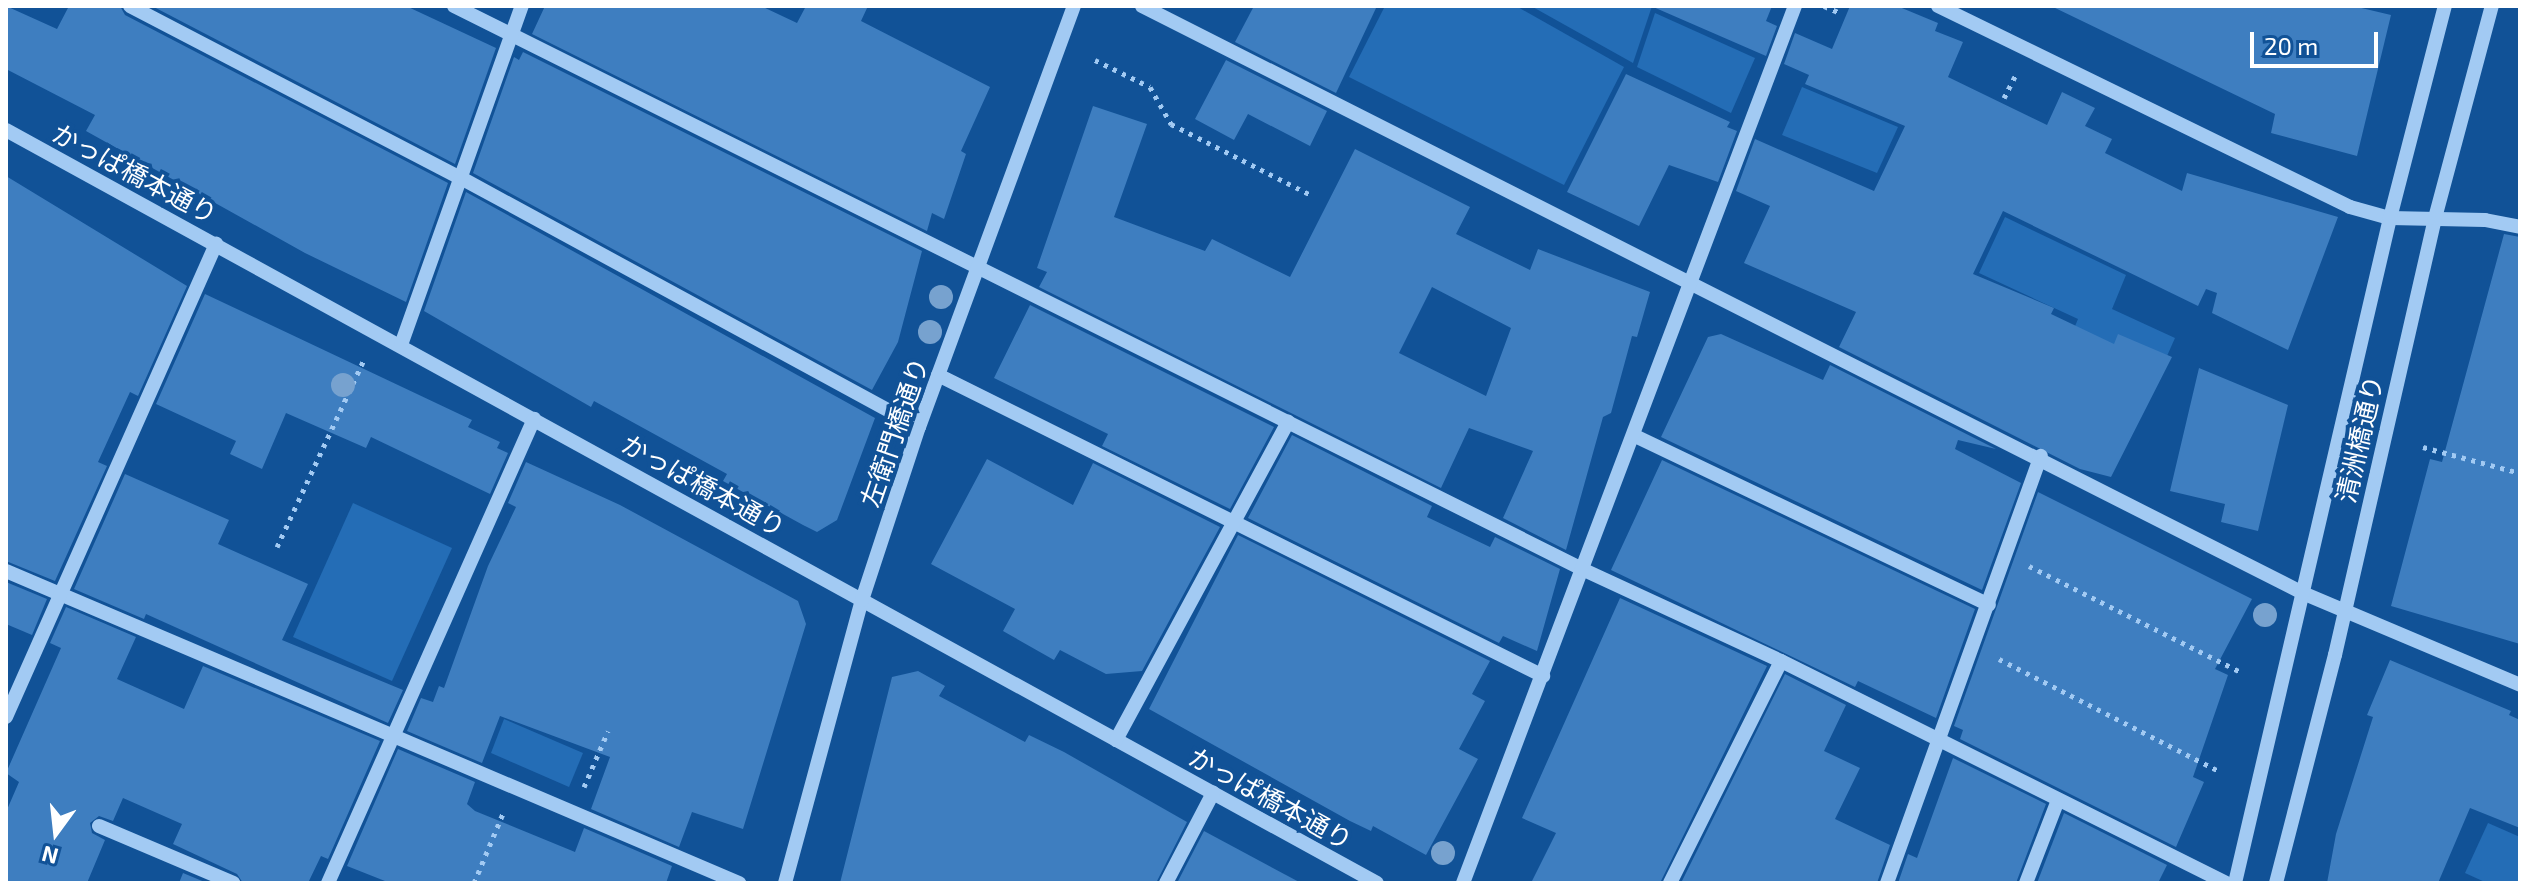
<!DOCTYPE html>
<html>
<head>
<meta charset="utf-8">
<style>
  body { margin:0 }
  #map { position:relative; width:2526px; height:889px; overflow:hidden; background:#115297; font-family:"Exo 2","Noto Sans JP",sans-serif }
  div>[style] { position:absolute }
  .green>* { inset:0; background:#246db6 }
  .building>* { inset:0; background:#3e7ec0 }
  .path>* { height:5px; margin-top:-2.5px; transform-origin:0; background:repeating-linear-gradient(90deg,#a2caf3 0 4px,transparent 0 10px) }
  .minor>* { height:14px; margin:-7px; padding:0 7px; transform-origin:7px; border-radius:7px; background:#a2caf3 }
  .trees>* { width:24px; height:24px; margin:-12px; border-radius:50%; background:#77a2cf }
  span { translate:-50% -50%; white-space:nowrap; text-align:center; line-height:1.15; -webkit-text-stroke:8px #115297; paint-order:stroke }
  .street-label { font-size:26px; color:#fff }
  .frame { position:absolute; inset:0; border:8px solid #fff; pointer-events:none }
  .north { position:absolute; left:16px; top:793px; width:80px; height:80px; -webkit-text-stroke:6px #115297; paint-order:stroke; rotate:195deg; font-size:22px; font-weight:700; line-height:32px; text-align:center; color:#fff }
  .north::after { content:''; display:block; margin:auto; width:28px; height:36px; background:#fff; clip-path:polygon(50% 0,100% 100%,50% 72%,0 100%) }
  .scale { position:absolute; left:2250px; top:32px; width:128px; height:36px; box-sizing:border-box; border:4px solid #fff; border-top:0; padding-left:10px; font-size:24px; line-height:28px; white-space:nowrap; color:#fff; -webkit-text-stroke:6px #115297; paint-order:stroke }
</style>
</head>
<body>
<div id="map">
  <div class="green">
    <div style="clip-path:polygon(1385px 6px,1516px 6px,1624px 67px,1564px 185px,1349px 77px)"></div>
    <div style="clip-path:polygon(1531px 6px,1652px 6px,1633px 63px)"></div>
    <div style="clip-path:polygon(1655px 13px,1755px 58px,1731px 113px,1637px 67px)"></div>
    <div style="clip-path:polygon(1802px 87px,1898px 127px,1877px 173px,1782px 135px)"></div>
    <div style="clip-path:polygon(2005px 217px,2126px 275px,2112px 309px,2175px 338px,2159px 374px,2073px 331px,2078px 319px,1979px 273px)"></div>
    <div style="clip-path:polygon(353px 503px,452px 548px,392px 681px,293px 637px)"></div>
    <div style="clip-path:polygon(504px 719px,583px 753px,569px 787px,491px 753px)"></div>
    <div style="clip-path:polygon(2488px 823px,2520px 837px,2520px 883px,2487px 883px,2465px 873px)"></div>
  </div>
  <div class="building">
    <div style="clip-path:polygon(6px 6px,57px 29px,69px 6px,120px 6px,125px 15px,448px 183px,406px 302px,305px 253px,86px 131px,95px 115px,6px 69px)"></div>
    <div style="clip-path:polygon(152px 6px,406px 6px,496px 48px,455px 164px)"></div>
    <div style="clip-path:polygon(545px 6px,761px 6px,797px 23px,806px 6px,868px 6px,861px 21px,990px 87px,961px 151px,966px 154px,944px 219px,932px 213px,927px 231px,532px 34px)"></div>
    <div style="clip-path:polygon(1254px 6px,1377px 6px,1336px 93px,1235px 42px)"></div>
    <div style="clip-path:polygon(1651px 6px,1772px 6px,1766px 21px,1777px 26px,1766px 56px)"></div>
    <div style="clip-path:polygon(1850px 6px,1897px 6px,1938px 23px,1935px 31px,1963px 42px,1948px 77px,2047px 125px,2062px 92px,2095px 108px,2085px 126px,2112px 139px,2105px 153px,2182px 191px,2187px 173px,2338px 217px,2288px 350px,2212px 313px,2217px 293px,2206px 289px,2198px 306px,2003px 211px,1973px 274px,2054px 308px,2051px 314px,2114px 344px,2118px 334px,2172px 357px,2111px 477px,2080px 469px,1839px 347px,1856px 312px,1744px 263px,1770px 206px,1736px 191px,1755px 139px,1874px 191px,1905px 126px,1805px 84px,1809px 75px,1784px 64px,1795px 33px,1832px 49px)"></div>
    <div style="clip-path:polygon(2051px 6px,2353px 6px,2391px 15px,2357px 156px,2271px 133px,2275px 114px)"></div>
    <div style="clip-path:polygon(523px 52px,922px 251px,898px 342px,872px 390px,473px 173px,514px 57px,519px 60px)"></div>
    <div style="clip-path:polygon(1226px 60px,1327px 111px,1310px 146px,1248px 114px,1234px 140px,1195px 119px)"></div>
    <div style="clip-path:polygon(1626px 74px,1730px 122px,1727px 127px,1737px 131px,1718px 182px,1669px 165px,1639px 226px,1567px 192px)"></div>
    <div style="clip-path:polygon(evenodd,1093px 106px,1147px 124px,1114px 217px,1205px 251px,1212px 239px,1290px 277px,1355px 149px,1470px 207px,1456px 234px,1530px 270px,1538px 249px,1650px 292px,1637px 337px,1632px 336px,1611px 413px,1603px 417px,1566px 550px,1503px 518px,1533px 451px,1469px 428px,1441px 488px,1039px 287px,1047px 272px,1037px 268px,1093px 106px,1432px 287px,1511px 328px,1486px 396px,1399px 353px,1432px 287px)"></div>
    <div style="clip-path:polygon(6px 176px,187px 286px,138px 396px,130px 392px,98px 462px,107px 466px,55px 581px,6px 561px)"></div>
    <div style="clip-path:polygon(466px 192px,875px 418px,837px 520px,817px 532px,803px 525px,723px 481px,727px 474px,594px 401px,591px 407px,424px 311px)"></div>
    <div style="clip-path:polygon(2504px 234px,2520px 237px,2520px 644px,2391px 606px,2430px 459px,2442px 462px)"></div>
    <div style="clip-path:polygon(205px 294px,472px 420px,468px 427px,500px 442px,497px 448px,508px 453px,490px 494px,371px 437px,366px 448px,286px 413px,262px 469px,230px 454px,236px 441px,156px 404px)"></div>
    <div style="clip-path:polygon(1030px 305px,1274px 427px,1230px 509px,1102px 446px,1108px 434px,994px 378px)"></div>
    <div style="clip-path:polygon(1721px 334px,1823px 380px,1830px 365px,1996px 449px,1958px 440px,1955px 449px,2021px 483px,1982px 590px,1661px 437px,1708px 337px)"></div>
    <div style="clip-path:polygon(2199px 368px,2288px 405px,2258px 531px,2221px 522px,2225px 504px,2170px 491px)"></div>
    <div style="clip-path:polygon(1292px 435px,1432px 506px,1427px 517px,1490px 547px,1495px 537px,1560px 569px,1537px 651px,1503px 636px,1499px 643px,1248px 518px)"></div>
    <div style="clip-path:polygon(987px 459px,1073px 505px,1093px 463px,1220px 527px,1142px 671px,1106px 674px,1060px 650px,1054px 660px,1003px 631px,1015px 609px,931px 564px)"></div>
    <div style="clip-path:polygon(1662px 460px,1975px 609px,1936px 718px,1858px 681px,1855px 687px,1611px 570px)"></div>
    <div style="clip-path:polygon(526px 462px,620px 505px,798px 601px,806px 624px,743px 829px,692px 812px,679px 847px,591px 809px,610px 757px,500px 716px,482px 763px,407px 731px,421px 698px,433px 702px,439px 686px,444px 688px,488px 566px,516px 507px,508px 503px)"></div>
    <div style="clip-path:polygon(125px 474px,229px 520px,218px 544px,308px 584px,282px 640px,403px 690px,388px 723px,146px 614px,144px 619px,74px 589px)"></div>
    <div style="clip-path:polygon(2038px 492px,2252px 599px,2215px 669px,2228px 675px,2193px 777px,2204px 782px,2176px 847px,1960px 739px,1963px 730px,1954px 726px)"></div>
    <div style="clip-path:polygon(1238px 535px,1490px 661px,1472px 694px,1485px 701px,1459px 749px,1478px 759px,1426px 855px,1373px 826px,1371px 831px,1350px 821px,1149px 709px)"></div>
    <div style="clip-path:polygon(6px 582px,47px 599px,32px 635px,6px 624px)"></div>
    <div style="clip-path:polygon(1620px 598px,1767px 666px,1660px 883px,1531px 883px,1556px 833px,1522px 818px)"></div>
    <div style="clip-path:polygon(66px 607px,136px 637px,117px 679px,184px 709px,203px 666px,380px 741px,328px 859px,321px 856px,308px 883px,243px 883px,237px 874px,173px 844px,182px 824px,123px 798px,113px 821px,99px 816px,90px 823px,92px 833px,105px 840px,87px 883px,6px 883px,6px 812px,19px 782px,6px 773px,61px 648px,50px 643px)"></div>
    <div style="clip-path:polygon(2390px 660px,2511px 711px,2509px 715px,2520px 720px,2520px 828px,2470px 808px,2438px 883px,2327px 883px,2336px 834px,2373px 717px,2367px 715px)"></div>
    <div style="clip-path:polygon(918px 671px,945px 686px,939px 696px,1025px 742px,1029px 735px,1064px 752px,1187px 822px,1156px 883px,840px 883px,892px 677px)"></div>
    <div style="clip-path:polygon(1785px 674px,1846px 705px,1824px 751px,1860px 768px,1835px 819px,1890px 845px,1877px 883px,1681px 883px)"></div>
    <div style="clip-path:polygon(398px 749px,475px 782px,467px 804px,475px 811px,575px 852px,584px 828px,672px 866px,666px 883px,390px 883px,347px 866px)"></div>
    <div style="clip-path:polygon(1953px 758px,2046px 804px,2016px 883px,1898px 883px,1908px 854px,1917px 858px)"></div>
    <div style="clip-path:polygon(2064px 813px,2167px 865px,2158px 883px,2037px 883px)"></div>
    <div style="clip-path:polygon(1204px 831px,1301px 883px,1177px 883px)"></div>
    <div style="clip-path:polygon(183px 873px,207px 883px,179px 883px)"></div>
  </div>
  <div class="path">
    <div style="left:1824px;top:6px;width:15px;rotate:23deg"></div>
    <div style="left:1095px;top:60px;width:61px;rotate:26.1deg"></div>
    <div style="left:1150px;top:87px;width:43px;rotate:60.4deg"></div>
    <div style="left:1171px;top:124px;width:155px;rotate:26.9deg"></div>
    <div style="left:2004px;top:98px;width:25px;rotate:-63deg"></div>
    <div style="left:2423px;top:447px;width:100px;rotate:15deg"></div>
    <div style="left:277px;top:547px;width:206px;rotate:-65.1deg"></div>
    <div style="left:2029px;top:566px;width:239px;rotate:26.6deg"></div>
    <div style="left:1999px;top:659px;width:247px;rotate:27deg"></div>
    <div style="left:584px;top:787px;width:61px;rotate:-66.8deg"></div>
    <div style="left:474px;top:883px;width:78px;rotate:-67.4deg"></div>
  </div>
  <div class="minor">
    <div style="left:130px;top:6px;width:373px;rotate:27.5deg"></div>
    <div style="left:461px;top:178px;width:521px;rotate:28.53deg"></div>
    <div style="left:454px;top:6px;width:1263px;rotate:26.52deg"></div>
    <div style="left:1584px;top:570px;width:217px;rotate:24.8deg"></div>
    <div style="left:1781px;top:661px;width:497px;rotate:26.5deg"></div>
    <div style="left:1142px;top:6px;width:1303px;rotate:26.82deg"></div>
    <div style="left:2305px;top:594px;width:233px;rotate:22.9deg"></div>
    <div style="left:1938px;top:6px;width:458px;rotate:26deg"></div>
    <div style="left:2350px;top:207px;width:41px;rotate:15.4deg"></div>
    <div style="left:2390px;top:218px;width:95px;rotate:1.2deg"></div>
    <div style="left:2485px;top:220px;width:36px;rotate:11deg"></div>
    <div style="left:6px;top:130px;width:1564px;rotate:28.78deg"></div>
    <div style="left:401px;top:345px;width:360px;rotate:-70.4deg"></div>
    <div style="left:938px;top:375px;width:676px;rotate:26.45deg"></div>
    <div style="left:1635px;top:436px;width:392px;rotate:25.5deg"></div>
    <div style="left:6px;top:571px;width:797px;rotate:23.06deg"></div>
    <div style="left:6px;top:717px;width:518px;rotate:-66.06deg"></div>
    <div style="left:1116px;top:740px;width:362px;rotate:-61.6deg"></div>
    <div style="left:99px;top:826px;width:146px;rotate:23deg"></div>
    <div style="left:328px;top:883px;width:508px;rotate:-66.06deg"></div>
    <div style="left:785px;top:883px;width:293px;rotate:-74.8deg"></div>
    <div style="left:862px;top:600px;width:182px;rotate:-71.8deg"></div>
    <div style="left:919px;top:427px;width:449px;rotate:-69.8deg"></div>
    <div style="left:1166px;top:883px;width:102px;rotate:-62.4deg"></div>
    <div style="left:1463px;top:883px;width:938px;rotate:-69.27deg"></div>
    <div style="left:1670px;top:883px;width:248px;rotate:-63.4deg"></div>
    <div style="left:1887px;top:883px;width:454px;rotate:-70.2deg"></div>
    <div style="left:2026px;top:883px;width:89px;rotate:-68.9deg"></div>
    <div style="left:2235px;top:883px;width:683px;rotate:-76.88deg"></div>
    <div style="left:2390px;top:218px;width:219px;rotate:-75.5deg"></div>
    <div style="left:2276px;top:883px;width:236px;rotate:-75.5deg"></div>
    <div style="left:2335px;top:655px;width:448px;rotate:-77.1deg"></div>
    <div style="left:2435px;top:218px;width:220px;rotate:-75deg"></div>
  </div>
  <div class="trees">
    <div style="left:941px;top:297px"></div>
    <div style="left:930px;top:332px"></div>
    <div style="left:343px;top:385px"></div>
    <div style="left:877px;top:486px"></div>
    <div style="left:2265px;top:615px"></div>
    <div style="left:1443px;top:853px"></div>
  </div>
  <div class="street-label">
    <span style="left:135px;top:173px;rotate:28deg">かっぱ橋本通り</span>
    <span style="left:894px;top:432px;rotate:-71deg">左衛門橋通り</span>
    <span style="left:2359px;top:439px;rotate:-77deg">清洲橋通り</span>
    <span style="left:704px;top:485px;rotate:29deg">かっぱ橋本通り</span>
    <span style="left:1271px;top:798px;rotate:29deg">かっぱ橋本通り</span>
  </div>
  <div class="frame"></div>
  <div class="north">N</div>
  <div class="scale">20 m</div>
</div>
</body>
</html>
